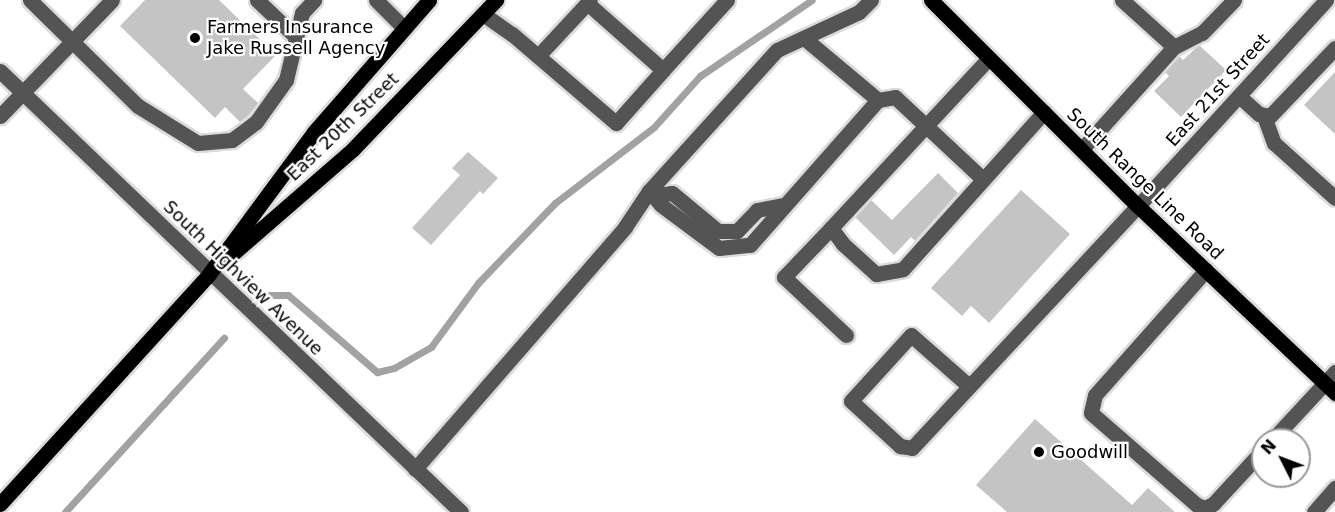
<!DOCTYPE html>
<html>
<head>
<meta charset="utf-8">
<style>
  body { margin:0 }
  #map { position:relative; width:1335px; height:512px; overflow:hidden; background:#fff; font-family:"DejaVu Sans",sans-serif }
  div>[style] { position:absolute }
  .stream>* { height:7px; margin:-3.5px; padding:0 3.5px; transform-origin:3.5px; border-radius:3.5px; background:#a2a2a2 }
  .building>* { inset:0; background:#c4c4c4 }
  .roads { filter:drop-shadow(2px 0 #dbdbdb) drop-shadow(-2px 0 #dbdbdb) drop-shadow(0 2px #dbdbdb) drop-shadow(0 -2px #dbdbdb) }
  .minor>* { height:15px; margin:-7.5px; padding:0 7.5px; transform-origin:7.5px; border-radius:7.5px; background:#545454 }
  .major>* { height:15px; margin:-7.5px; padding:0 7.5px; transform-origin:7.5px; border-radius:7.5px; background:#000 }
  .dots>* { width:16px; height:16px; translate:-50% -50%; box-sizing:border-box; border:3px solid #fff; border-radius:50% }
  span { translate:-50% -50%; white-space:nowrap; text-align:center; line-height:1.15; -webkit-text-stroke:4.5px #fff; paint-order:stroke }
  .poi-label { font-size:18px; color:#000 }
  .left { translate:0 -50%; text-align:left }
  .street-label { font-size:18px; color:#000 }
  .north { position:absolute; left:1251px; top:428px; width:60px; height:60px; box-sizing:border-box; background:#fff; border:2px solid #999; border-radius:50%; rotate:312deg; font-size:16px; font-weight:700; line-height:24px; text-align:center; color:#000 }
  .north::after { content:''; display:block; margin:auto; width:21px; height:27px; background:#000; clip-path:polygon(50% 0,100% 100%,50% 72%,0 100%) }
</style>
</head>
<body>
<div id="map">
  <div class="stream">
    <div style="left:269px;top:295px;width:19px"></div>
    <div style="left:288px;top:295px;width:118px;rotate:40.9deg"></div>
    <div style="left:377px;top:372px;width:17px;rotate:-13deg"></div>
    <div style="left:394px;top:368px;width:43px;rotate:-29.6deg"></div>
    <div style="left:431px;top:347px;width:79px;rotate:-53.7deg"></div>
    <div style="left:478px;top:283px;width:111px;rotate:-46.1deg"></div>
    <div style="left:555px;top:203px;width:125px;rotate:-37.5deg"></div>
    <div style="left:654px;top:127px;width:69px;rotate:-48deg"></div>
    <div style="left:700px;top:76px;width:135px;rotate:-34.2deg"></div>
    <div style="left:65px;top:512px;width:236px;rotate:-47.6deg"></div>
  </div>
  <div class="building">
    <div style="clip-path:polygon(145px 0,219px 0,276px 55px,243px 89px,258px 103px,249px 115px,240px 122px,225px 107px,215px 118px,120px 26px)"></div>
    <div style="clip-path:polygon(1199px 45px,1226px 70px,1181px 117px,1154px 91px,1169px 76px,1165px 72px,1179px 56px,1183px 60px)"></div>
    <div style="clip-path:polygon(1335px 72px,1335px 134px,1304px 105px)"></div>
    <div style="clip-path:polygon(468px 152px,498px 178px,483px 194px,480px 191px,431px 245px,412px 228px,460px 175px,452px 168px)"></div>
    <div style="clip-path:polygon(938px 173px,958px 193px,915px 241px,911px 237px,894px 255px,855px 217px,871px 200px,892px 220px)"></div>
    <div style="clip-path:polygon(1021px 190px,1070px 234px,989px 323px,971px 306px,962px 316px,931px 288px)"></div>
    <div style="clip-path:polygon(1035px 419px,1132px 505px,1148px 488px,1175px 512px,1007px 512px,976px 485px)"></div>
  </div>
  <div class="roads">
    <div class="minor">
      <div style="left:30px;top:0;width:151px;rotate:44.5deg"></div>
      <div style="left:138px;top:106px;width:70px;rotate:31.7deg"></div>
      <div style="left:198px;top:143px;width:34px;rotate:-5deg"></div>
      <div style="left:232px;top:140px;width:30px;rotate:-37deg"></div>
      <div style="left:256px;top:122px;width:52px;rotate:-54.5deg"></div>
      <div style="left:286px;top:80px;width:69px;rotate:-76.6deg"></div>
      <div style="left:302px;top:13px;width:18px;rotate:-47deg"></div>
      <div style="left:257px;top:0;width:54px;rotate:43.5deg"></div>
      <div style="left:376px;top:0;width:40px;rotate:45deg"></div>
      <div style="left:1122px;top:0;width:70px;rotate:42.1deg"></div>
      <div style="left:1174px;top:47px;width:31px;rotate:-27deg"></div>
      <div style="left:1202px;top:33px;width:46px;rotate:-45.9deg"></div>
      <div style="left:483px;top:14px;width:35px;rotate:35deg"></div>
      <div style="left:512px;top:34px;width:137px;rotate:40.6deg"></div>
      <div style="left:616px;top:123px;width:71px;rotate:-48.4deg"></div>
      <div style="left:663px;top:70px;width:101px;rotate:-138.6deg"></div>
      <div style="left:804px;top:38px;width:97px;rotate:40deg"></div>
      <div style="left:538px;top:56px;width:76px;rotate:-47.1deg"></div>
      <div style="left:989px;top:58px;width:232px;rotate:132.9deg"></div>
      <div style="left:831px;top:228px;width:20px;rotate:53deg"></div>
      <div style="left:843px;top:244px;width:45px;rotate:42.3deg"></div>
      <div style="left:876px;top:274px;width:27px;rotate:-10deg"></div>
      <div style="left:903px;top:269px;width:211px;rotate:-48.1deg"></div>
      <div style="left:663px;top:70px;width:95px;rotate:-47.6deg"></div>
      <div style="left:0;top:71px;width:638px;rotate:43.73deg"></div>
      <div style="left:1239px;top:96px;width:27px;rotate:42deg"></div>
      <div style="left:1259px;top:114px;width:11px;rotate:10deg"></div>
      <div style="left:1270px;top:116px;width:94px;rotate:-46.3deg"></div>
      <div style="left:0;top:116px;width:161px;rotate:-46deg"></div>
      <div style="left:1264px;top:116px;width:29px;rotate:70deg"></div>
      <div style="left:1274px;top:143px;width:82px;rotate:42deg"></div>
      <div style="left:1082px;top:149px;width:137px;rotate:-48deg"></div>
      <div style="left:649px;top:191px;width:18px;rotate:49deg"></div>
      <div style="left:661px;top:205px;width:72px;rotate:36.6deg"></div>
      <div style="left:719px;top:248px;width:31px;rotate:-6deg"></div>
      <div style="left:750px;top:245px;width:193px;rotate:-48.6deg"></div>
      <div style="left:878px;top:100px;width:17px;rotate:-10deg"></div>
      <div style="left:895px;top:97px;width:119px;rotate:43deg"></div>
      <div style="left:656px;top:195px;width:16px;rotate:-7deg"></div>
      <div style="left:672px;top:193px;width:60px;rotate:39.6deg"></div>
      <div style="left:718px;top:231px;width:19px"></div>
      <div style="left:737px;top:231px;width:29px;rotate:-46deg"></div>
      <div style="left:757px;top:210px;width:26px;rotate:-11deg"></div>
      <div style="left:831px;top:228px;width:68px;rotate:133.8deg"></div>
      <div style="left:784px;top:277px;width:85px;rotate:43.1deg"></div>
      <div style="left:1206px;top:270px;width:167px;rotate:131.6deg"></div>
      <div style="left:1095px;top:395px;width:18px;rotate:103deg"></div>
      <div style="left:1091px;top:413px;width:140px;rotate:41deg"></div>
      <div style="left:1197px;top:505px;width:9px;rotate:21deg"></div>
      <div style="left:1205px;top:508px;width:9px;rotate:-27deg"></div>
      <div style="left:1213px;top:504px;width:74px;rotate:-47.2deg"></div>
      <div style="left:969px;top:386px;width:77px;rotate:-138.7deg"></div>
      <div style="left:911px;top:335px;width:89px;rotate:132.3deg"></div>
      <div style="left:851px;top:401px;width:67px;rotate:42.6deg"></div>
      <div style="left:900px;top:446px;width:12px;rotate:9deg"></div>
      <div style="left:912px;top:448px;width:331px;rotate:-47deg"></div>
      <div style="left:1138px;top:206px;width:279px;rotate:-47.6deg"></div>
      <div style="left:1272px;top:440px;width:93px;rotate:-47.2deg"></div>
      <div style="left:415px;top:469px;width:320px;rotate:-49deg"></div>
      <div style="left:625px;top:227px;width:43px;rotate:-56.3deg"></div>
      <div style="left:649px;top:191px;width:190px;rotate:-47.8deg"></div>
      <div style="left:777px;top:50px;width:90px;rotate:-24.9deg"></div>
      <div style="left:859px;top:12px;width:17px;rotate:-45deg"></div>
      <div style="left:1314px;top:512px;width:32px;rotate:-49deg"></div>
    </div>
    <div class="major">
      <div style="left:931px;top:0;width:292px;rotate:44.9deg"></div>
      <div style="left:1138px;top:206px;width:272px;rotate:43.5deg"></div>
      <div style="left:230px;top:256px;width:163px;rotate:-41deg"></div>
      <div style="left:353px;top:149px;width:207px;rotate:-46.2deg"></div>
      <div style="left:0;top:504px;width:311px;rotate:-47.7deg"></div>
      <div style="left:209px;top:274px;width:177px;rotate:-53.5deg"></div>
      <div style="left:314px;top:132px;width:175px;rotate:-48.9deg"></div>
    </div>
  </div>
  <div class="dots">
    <div style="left:195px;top:38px;background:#000"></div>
    <div style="left:1039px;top:452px;background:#000"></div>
  </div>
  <div class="poi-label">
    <span class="left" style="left:207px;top:38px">Farmers Insurance<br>Jake Russell Agency</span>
    <span class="left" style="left:1051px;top:452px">Goodwill</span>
  </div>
  <div class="street-label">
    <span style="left:1218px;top:90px;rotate:-48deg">East 21st Street</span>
    <span style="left:343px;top:127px;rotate:-44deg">East 20th Street</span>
    <span style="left:1145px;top:184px;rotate:44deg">South Range Line Road</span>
    <span style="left:243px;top:278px;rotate:44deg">South Highview Avenue</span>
  </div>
  <div class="north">N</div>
</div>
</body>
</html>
